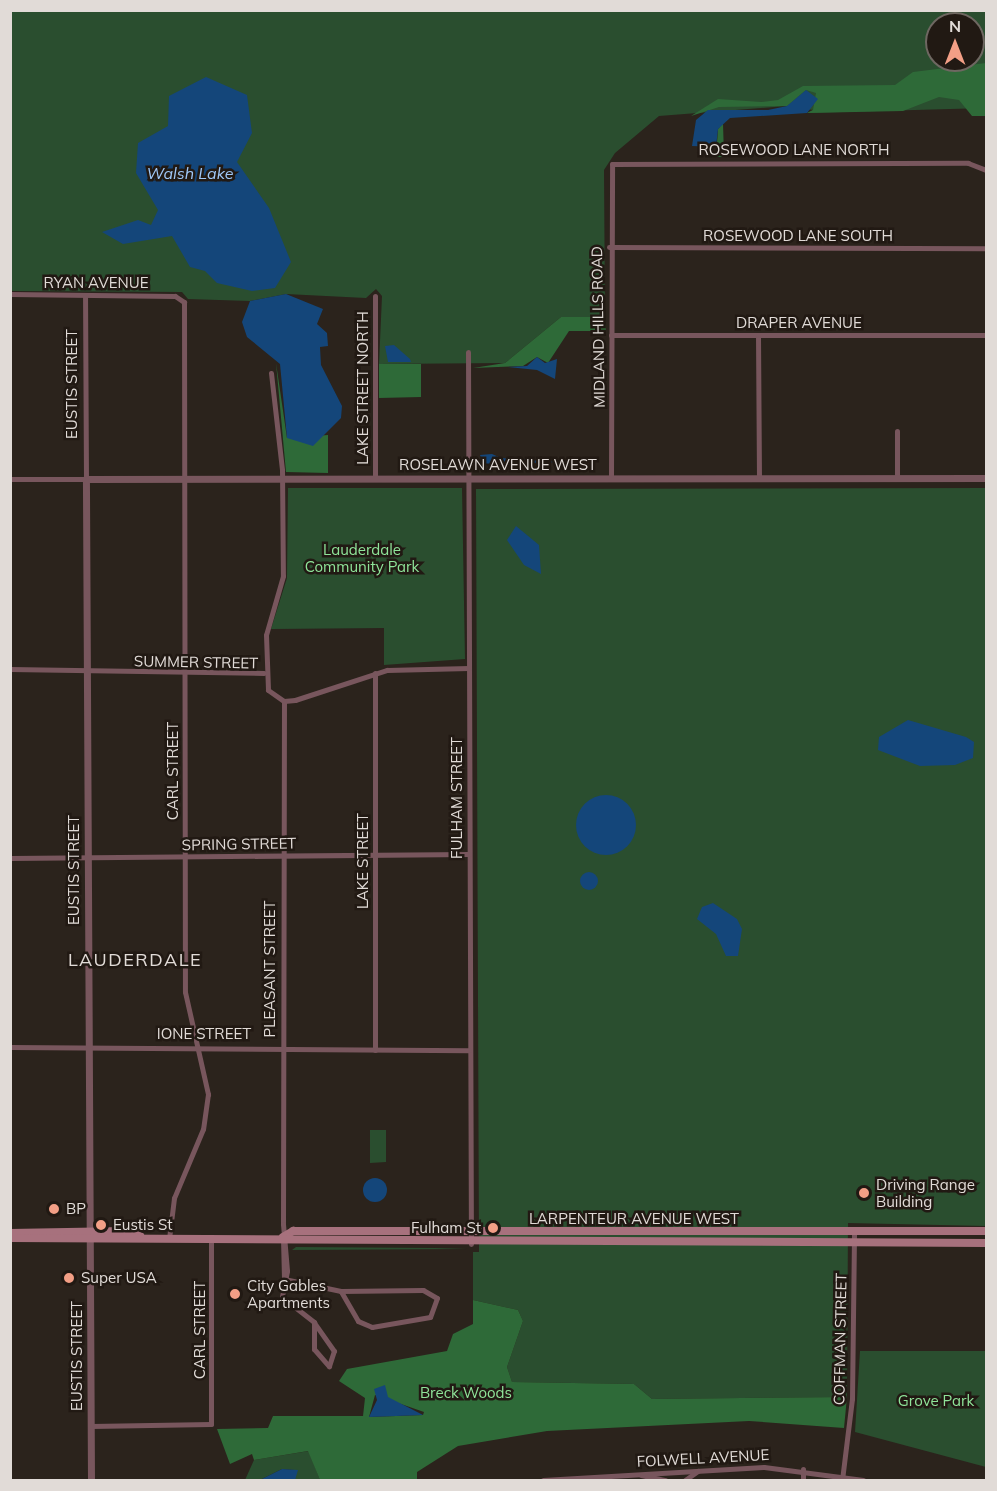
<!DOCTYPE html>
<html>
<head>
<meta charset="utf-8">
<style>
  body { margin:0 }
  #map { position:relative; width:997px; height:1491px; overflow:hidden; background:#2b231c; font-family:Mulish,sans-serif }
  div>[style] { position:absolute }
  .green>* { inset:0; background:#2a4e2f }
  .forest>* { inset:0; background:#2e6a38 }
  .water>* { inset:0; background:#14467a }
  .round { border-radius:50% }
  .minor>* { height:5px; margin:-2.5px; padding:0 2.5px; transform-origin:2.5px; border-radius:2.5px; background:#78565d }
  .tertiary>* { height:7px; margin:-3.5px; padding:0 3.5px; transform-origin:3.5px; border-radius:3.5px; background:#78565d }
  .secondary>* { height:8px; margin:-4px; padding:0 4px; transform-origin:4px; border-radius:4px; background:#a7717d }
  .dots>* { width:16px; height:16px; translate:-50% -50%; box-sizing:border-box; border:3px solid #211913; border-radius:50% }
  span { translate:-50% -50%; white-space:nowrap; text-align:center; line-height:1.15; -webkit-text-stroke:5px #211913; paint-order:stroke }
  .street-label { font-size:15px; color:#e1dbd7 }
  .park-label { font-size:15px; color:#8fe499 }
  .poi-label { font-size:15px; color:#e1dbd7 }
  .left { translate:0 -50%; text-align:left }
  .right { translate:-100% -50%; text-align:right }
  .water-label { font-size:16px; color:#a0c8f8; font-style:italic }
  .quarter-label { font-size:18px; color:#e1dbd7; letter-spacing:1.5px }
  .frame { position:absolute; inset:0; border:12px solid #e1dbd7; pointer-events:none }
  .north { position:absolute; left:925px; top:12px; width:60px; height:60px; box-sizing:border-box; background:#211913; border:2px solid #6e6761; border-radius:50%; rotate:0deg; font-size:16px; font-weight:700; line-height:24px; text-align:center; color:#e1dbd7 }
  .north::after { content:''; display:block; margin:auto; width:21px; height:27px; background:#f39f86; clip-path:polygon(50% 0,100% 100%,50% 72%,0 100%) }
</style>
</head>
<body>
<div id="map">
  <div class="green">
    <div style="clip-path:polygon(evenodd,11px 11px,986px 11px,986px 108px,807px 113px,813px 110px,787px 106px,659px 116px,615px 153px,604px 170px,605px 317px,561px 317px,505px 363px,379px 364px,382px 296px,376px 289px,366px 298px,286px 294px,250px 301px,188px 299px,182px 292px,11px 291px,11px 11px,937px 24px,973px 24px,973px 60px,937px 60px,937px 24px)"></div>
    <div style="clip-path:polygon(288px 488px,462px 488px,465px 659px,384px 665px,384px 628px,271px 629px,287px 578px)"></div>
    <div style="clip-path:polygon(986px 488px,986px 1226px,848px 1223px,847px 1397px,652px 1399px,634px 1384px,512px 1382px,507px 1367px,523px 1321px,518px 1310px,473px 1300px,473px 1252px,479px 1252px,476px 489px)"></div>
    <div style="clip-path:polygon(370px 1130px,386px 1130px,386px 1162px,370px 1163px)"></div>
    <div style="clip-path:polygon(296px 1247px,436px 1248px,467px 1249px,292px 1250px)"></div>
    <div style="clip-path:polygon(860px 1351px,986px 1351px,986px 1467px,855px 1432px)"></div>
    <div style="clip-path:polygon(309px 1451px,320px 1480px,295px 1480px,294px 1470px,282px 1469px,260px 1480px,245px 1480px,254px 1460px)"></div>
  </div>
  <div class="forest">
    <div style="clip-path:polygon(986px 63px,986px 116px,972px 116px,959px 100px,939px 97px,903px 111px,807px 113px,813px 110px,816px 93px,806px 90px,787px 106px,719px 107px,691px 116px,718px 99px,761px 102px,778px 100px,803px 86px,895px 85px,913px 72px)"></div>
    <div style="clip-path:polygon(723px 123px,724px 157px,716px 157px,718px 129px)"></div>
    <div style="clip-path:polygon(561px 317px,605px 317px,606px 331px,569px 331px,548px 363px,537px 357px,523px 366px,473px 368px,505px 363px)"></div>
    <div style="clip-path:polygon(276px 363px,287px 438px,328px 435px,328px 473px,286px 472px)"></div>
    <div style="clip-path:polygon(379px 364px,421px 364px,421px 397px,379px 398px)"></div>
    <div style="clip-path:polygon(evenodd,473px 1300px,518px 1310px,523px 1321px,507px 1367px,512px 1382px,634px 1384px,652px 1399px,847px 1397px,844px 1428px,749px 1421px,547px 1431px,458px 1446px,417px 1472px,417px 1480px,320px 1480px,308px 1451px,254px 1460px,252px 1454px,230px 1464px,217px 1429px,268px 1428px,273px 1416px,363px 1416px,365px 1398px,339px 1381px,347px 1369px,447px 1351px,453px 1334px,473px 1324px,473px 1300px,375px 1395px,424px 1412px,423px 1415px,369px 1417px,375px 1395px)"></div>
  </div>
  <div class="water">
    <div style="clip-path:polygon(206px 77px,247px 95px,252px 133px,237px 162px,269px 208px,291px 262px,275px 288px,252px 291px,217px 283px,205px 271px,190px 267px,172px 236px,123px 244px,102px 232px,138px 220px,151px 225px,158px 210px,136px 173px,138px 143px,168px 126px,169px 96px)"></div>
    <div style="clip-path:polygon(806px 90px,818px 99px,807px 113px,730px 118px,718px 129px,716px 147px,692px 146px,696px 120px,708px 110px,768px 110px,787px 106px)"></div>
    <div style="clip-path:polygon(286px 294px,323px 309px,317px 324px,327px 333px,328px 346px,320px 347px,321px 365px,342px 406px,341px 418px,313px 446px,287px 438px,280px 364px,247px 337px,242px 322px,250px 301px)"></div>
    <div style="clip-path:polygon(394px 345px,410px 359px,411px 362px,388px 362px,385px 346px)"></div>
    <div style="clip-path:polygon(537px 357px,545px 363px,557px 359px,555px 379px,537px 370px,508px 367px,527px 366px)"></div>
    <div style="clip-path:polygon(492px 454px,501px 458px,556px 462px,484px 465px,480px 455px)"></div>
    <div style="clip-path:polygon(516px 526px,539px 545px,541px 574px,524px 565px,507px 540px)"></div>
    <div style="clip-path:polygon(908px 720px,966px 737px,974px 742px,973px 758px,955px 765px,920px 766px,878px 750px,879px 737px)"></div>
    <div class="round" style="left:576px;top:795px;width:60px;height:60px"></div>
    <div class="round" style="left:580px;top:872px;width:18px;height:18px"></div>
    <div style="clip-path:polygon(713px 903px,737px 919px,742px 929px,738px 956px,726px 956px,716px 934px,697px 919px,702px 907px)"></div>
    <div class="round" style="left:363px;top:1178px;width:24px;height:24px"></div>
    <div style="clip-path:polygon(385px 1385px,388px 1397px,423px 1415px,369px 1417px,377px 1400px,374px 1389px)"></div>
    <div style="clip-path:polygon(282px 1469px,298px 1470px,295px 1480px,260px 1480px)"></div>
  </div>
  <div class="minor">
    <div style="left:609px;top:247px;width:377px;rotate:0.2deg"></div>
    <div style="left:10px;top:294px;width:165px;rotate:0.7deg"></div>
    <div style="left:175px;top:296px;width:11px;rotate:34deg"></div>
    <div style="left:184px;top:302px;width:690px;rotate:89.92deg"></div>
    <div style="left:185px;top:992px;width:105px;rotate:77.3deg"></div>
    <div style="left:208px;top:1094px;width:35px;rotate:98deg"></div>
    <div style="left:203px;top:1129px;width:75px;rotate:112.8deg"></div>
    <div style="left:174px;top:1198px;width:38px;rotate:97deg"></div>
    <div style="left:375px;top:296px;width:183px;rotate:90deg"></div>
    <div style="left:611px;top:335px;width:375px"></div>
    <div style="left:758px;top:335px;width:144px;rotate:89.6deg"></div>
    <div style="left:468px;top:352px;width:892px;rotate:89.81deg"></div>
    <div style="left:271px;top:373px;width:98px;rotate:83.5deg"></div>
    <div style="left:282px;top:470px;width:106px;rotate:89.5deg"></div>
    <div style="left:283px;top:576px;width:61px;rotate:106.1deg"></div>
    <div style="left:266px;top:635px;width:55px;rotate:87.9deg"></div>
    <div style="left:268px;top:690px;width:19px;rotate:35deg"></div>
    <div style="left:284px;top:701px;width:11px;rotate:-5deg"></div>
    <div style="left:295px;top:700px;width:97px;rotate:-18.1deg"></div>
    <div style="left:387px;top:670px;width:82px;rotate:-1.4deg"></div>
    <div style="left:10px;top:479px;width:76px"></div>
    <div style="left:86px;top:479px;width:184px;rotate:-90.3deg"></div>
    <div style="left:611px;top:479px;width:315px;rotate:-89.8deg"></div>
    <div style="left:612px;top:164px;width:356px;rotate:-0.2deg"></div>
    <div style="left:968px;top:163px;width:19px;rotate:21deg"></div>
    <div style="left:897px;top:479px;width:48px;rotate:-90deg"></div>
    <div style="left:10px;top:669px;width:254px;rotate:0.9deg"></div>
    <div style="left:284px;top:701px;width:523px;rotate:90.11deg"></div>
    <div style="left:283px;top:1224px;width:47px;rotate:85.1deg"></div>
    <div style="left:287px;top:1271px;width:26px;rotate:101deg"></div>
    <div style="left:282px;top:1297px;width:41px;rotate:38deg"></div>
    <div style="left:314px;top:1322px;width:27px;rotate:90deg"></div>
    <div style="left:314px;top:1349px;width:23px;rotate:49deg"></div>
    <div style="left:329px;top:1366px;width:16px;rotate:-72deg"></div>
    <div style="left:334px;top:1351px;width:35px;rotate:-125deg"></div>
    <div style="left:10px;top:858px;width:459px;rotate:-0.5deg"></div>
    <div style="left:10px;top:1047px;width:459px;rotate:0.4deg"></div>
    <div style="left:375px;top:1050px;width:377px;rotate:-90deg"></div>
    <div style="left:283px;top:1238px;width:41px;rotate:88.6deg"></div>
    <div style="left:284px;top:1279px;width:58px;rotate:11.9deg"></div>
    <div style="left:423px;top:1290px;width:16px;rotate:30deg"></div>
    <div style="left:437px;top:1298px;width:20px;rotate:110deg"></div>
    <div style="left:430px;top:1317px;width:59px;rotate:170.2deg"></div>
    <div style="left:372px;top:1327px;width:15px;rotate:-157deg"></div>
    <div style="left:358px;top:1321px;width:34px;rotate:-120deg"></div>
    <div style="left:341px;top:1291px;width:82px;rotate:-0.7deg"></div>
    <div style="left:91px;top:1426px;width:120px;rotate:-1deg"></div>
    <div style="left:211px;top:1424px;width:187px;rotate:-90deg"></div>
    <div style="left:803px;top:1469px;width:11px;rotate:90deg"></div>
    <div style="left:641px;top:1475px;width:25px;rotate:12deg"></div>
    <div style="left:543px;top:1480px;width:221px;rotate:-3.4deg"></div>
    <div style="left:764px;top:1467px;width:100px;rotate:7.5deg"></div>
    <div style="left:685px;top:1480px;width:16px;rotate:-35deg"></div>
    <div style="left:842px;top:1480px;width:82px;rotate:-83deg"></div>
    <div style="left:852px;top:1399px;width:167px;rotate:-89.3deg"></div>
  </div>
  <div class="tertiary">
    <div style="left:91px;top:1480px;width:1001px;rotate:-90.29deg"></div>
    <div style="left:86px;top:479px;width:900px;rotate:-0.06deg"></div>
  </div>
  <div class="secondary">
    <div style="left:10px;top:1233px;width:114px;rotate:-1deg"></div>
    <div style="left:124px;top:1231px;width:17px;rotate:17deg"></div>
    <div style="left:283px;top:1237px;width:12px;rotate:-31deg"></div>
    <div style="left:293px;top:1231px;width:693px"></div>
    <div style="left:10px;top:1238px;width:976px;rotate:0.29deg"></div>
  </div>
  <div class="dots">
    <div style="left:864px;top:1193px;background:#f39f86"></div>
    <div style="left:54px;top:1209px;background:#f39f86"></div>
    <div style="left:101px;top:1225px;background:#f39f86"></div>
    <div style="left:493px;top:1228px;background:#f39f86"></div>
    <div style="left:69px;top:1278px;background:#f39f86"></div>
    <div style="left:235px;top:1294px;background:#f39f86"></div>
  </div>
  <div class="street-label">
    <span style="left:794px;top:150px">ROSEWOOD LANE NORTH</span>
    <span style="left:798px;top:236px">ROSEWOOD LANE SOUTH</span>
    <span style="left:96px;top:283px">RYAN AVENUE</span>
    <span style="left:799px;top:323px">DRAPER AVENUE</span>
    <span style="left:598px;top:327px;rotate:-91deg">MIDLAND HILLS ROAD</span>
    <span style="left:72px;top:384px;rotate:-90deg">EUSTIS STREET</span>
    <span style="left:363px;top:388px;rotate:-90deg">LAKE STREET NORTH</span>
    <span style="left:498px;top:465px">ROSELAWN AVENUE WEST</span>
    <span style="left:196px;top:662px;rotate:1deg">SUMMER STREET</span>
    <span style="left:173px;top:771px;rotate:-90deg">CARL STREET</span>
    <span style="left:457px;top:798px;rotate:-90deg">FULHAM STREET</span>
    <span style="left:239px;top:844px;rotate:-1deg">SPRING STREET</span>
    <span style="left:363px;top:861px;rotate:-90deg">LAKE STREET</span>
    <span style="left:74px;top:870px;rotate:-90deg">EUSTIS STREET</span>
    <span style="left:270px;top:969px;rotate:-90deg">PLEASANT STREET</span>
    <span style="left:204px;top:1034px">IONE STREET</span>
    <span style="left:634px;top:1219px">LARPENTEUR AVENUE WEST</span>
    <span style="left:200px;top:1330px;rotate:-90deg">CARL STREET</span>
    <span style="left:840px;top:1339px;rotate:-89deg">COFFMAN STREET</span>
    <span style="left:77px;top:1356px;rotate:-90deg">EUSTIS STREET</span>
    <span style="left:703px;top:1458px;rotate:-3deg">FOLWELL AVENUE</span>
  </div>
  <div class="park-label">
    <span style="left:362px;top:558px">Lauderdale<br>Community Park</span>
    <span style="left:466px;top:1393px">Breck Woods</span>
    <span style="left:936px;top:1401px">Grove Park</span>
  </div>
  <div class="poi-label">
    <span class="left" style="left:876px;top:1193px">Driving Range<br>Building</span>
    <span class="left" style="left:66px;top:1209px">BP</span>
    <span class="left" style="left:113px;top:1225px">Eustis St</span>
    <span class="right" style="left:481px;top:1228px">Fulham St</span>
    <span class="left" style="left:81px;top:1278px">Super USA</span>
    <span class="left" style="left:247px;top:1294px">City Gables<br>Apartments</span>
  </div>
  <div class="water-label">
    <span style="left:190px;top:173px">Walsh Lake</span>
  </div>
  <div class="quarter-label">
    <span style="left:135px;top:960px">LAUDERDALE</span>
  </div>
  <div class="frame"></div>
  <div class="north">N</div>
</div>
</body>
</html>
